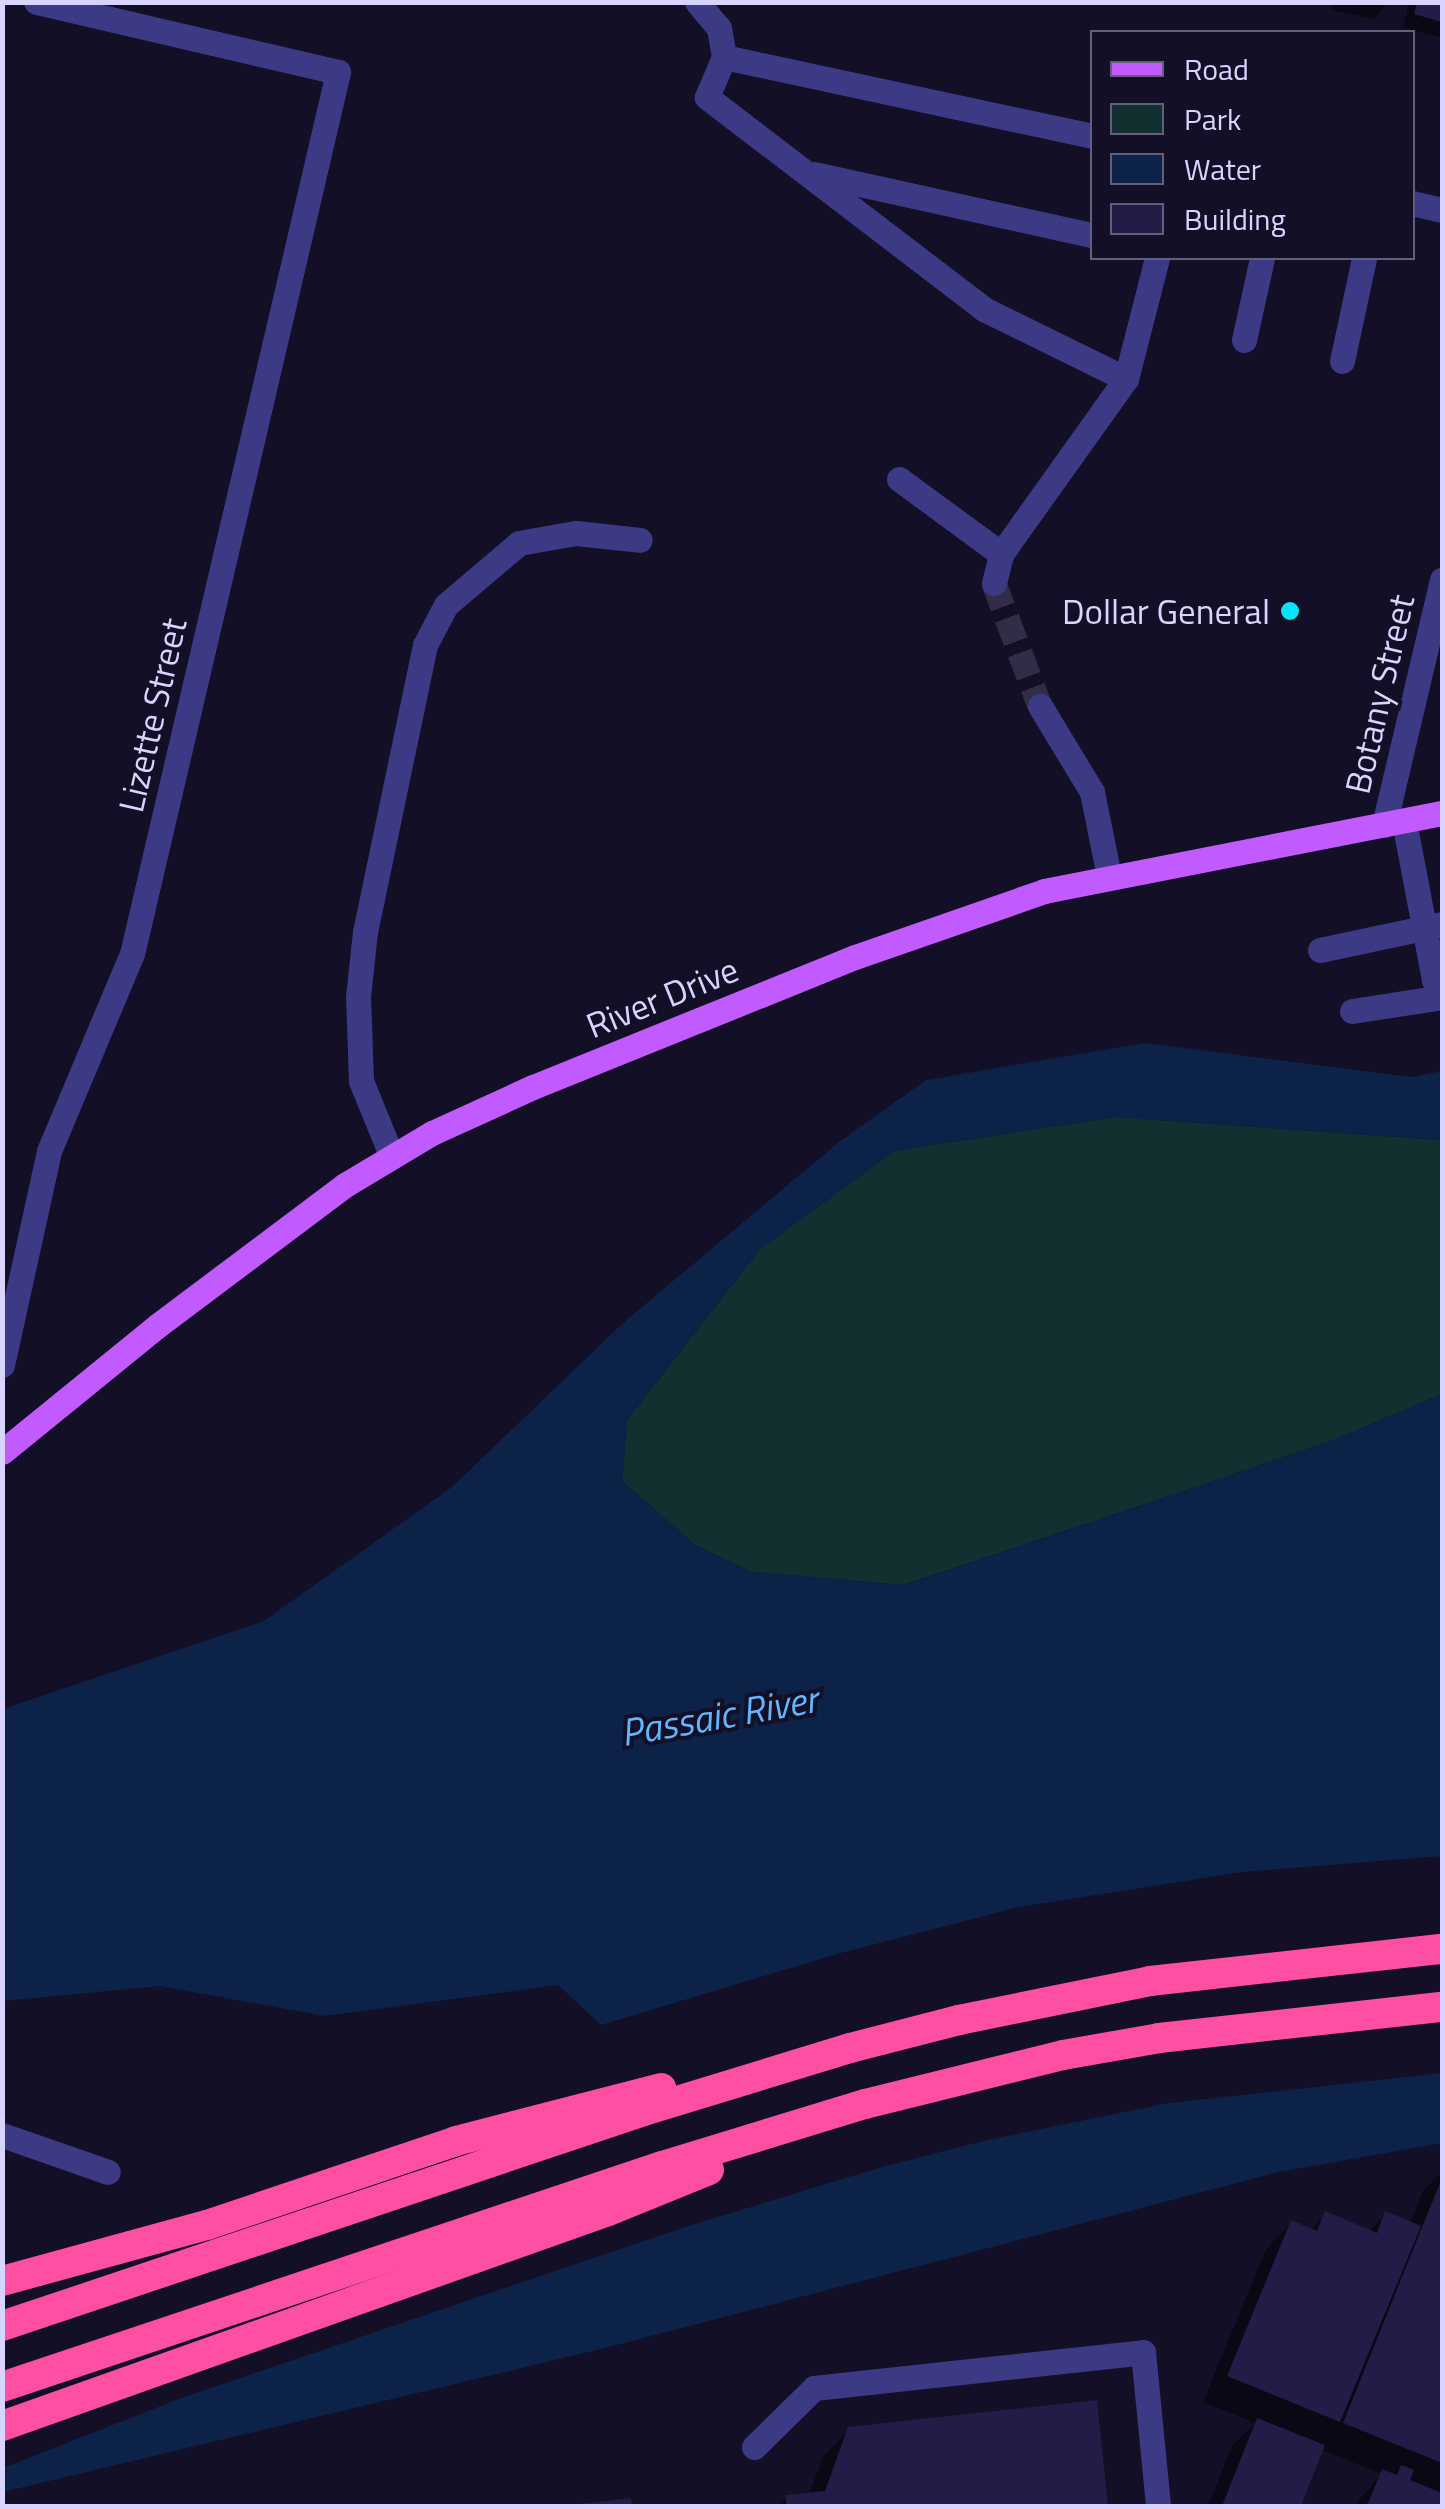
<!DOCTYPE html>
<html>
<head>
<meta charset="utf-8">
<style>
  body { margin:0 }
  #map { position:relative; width:1445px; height:2509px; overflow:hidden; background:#130f26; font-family:"Titillium Web",sans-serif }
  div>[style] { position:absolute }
  .green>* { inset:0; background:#12302f }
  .water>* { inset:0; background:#0c2248 }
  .shadow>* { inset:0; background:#0007 }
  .building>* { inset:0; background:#241b47 }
  .minor-tunnel>* { height:25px; margin-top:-12.5px; transform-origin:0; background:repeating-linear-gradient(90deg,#312d47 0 25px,transparent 0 37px) }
  .minor>* { height:25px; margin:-12.5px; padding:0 12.5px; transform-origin:12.5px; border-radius:12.5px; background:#3d3a85 }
  .major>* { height:25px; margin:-12.5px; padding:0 12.5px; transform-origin:12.5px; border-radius:12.5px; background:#c25bff }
  .highway>* { height:30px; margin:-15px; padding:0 15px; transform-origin:15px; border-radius:15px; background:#ff4fa3 }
  .dots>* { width:28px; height:28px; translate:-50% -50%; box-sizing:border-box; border:5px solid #130f26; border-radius:50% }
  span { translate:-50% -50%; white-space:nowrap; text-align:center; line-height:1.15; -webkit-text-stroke:8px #130f26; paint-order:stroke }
  .poi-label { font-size:35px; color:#d9d4ff }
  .right { translate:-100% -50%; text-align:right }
  .street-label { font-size:35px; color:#d9d4ff }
  .water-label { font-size:38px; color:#62b6ff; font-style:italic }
  .frame { position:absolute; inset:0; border:5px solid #d9d4ff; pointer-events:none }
  .legend { position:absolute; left:1090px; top:30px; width:325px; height:230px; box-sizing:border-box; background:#130f26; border:2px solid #625e7d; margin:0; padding:12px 18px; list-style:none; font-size:30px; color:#d9d4ff }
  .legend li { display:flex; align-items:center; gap:20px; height:50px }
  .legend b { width:50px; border:2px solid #625e7d }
</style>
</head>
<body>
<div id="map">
  <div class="green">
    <div style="clip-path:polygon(1114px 1117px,1442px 1140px,1442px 1394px,1329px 1442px,903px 1585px,752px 1572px,695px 1545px,622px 1481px,627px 1420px,760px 1249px,894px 1151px)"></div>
  </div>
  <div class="water">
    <div style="clip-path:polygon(1145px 1043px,1412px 1077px,1442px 1071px,1442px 1140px,1114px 1117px,894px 1151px,760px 1249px,627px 1420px,622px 1481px,695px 1545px,752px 1572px,903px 1585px,1329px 1442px,1442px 1394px,1442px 1856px,1243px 1872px,1019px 1907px,837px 1954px,601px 2025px,558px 1985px,325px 2016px,160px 1986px,3px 2001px,3px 1709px,264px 1621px,452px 1487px,623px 1323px,839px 1142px,926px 1080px)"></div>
    <div style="clip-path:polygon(1442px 2073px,1442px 2143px,1279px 2172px,613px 2346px,3px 2492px,3px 2468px,184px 2397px,682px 2228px,882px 2167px,987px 2140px,1169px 2103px)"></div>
  </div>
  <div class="shadow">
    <div style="clip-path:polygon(1333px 2px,1388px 2px,1374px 19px,1331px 10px)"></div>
    <div style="clip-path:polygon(1409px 2px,1442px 2px,1442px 38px,1403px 27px)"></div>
    <div style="clip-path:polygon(1442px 2172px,1442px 2506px,1354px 2506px,1381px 2474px,1320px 2449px,1298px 2506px,1208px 2506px,1232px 2446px,1255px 2423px,1203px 2402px,1266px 2249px,1291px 2223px,1310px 2231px,1326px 2214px,1368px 2232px,1386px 2214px,1410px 2224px,1423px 2191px)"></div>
    <div style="clip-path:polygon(1095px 2403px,1106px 2506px,777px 2506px,787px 2497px,809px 2495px,823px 2456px,849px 2430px)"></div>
  </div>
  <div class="building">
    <div style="clip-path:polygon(1417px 2px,1442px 2px,1442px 22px,1414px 14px)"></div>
    <div style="clip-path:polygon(1442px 2178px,1442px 2463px,1343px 2423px)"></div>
    <div style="clip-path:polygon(1325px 2211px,1377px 2233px,1385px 2211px,1421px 2226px,1340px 2422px,1227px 2376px,1291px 2220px,1317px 2231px)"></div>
    <div style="clip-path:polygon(1097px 2400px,1108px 2506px,787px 2506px,785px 2495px,825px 2491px,848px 2427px)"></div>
    <div style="clip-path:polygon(1257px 2418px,1325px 2445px,1301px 2506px,1222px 2506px)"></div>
    <div style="clip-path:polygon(1401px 2465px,1414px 2470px,1410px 2480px,1442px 2493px,1442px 2506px,1367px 2506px,1382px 2469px,1397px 2475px)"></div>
    <div style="clip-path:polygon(631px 2498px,632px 2506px,580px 2506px,580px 2504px)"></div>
  </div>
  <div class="minor-tunnel">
    <div style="left:994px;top:583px;width:131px;rotate:69.5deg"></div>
  </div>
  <div class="minor">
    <div style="left:697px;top:2px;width:34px;rotate:50deg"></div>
    <div style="left:719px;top:28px;width:29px;rotate:80deg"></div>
    <div style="left:814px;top:174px;width:285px;rotate:12.4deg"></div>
    <div style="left:1412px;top:203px;width:31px;rotate:13deg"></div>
    <div style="left:1244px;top:340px;width:84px;rotate:-77.6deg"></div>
    <div style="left:1342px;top:361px;width:105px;rotate:-77.9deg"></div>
    <div style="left:1126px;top:379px;width:125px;rotate:-75.6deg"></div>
    <div style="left:899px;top:479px;width:127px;rotate:36.3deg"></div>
    <div style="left:994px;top:583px;width:30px;rotate:-76deg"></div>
    <div style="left:1001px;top:554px;width:215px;rotate:-54.5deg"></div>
    <div style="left:1126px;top:379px;width:158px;rotate:-153.8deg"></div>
    <div style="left:984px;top:309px;width:349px;rotate:-142.6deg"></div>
    <div style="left:707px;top:97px;width:43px;rotate:-67deg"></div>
    <div style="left:724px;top:57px;width:376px;rotate:12.1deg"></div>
    <div style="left:1040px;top:706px;width:100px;rotate:58.8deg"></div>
    <div style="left:1092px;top:792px;width:86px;rotate:78.6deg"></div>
    <div style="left:1404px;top:821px;width:162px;rotate:79.3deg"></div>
    <div style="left:1434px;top:980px;width:11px;rotate:45deg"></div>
    <div style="left:1384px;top:825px;width:252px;rotate:-76.7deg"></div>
    <div style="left:1320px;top:950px;width:125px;rotate:-12deg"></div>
    <div style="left:1352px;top:1011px;width:91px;rotate:-8.8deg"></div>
    <div style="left:392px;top:1157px;width:82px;rotate:-112.2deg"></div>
    <div style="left:361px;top:1081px;width:84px;rotate:-92deg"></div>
    <div style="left:358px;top:997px;width:65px;rotate:-83.9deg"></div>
    <div style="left:365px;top:932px;width:293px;rotate:-78.2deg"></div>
    <div style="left:425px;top:645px;width:45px;rotate:-62.3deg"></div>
    <div style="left:446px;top:605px;width:96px;rotate:-40.3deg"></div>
    <div style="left:519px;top:543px;width:58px;rotate:-10deg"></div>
    <div style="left:576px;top:533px;width:64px;rotate:6.2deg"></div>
    <div style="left:2px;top:1365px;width:219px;rotate:-77.6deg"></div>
    <div style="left:49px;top:1151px;width:214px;rotate:-67.2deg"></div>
    <div style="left:132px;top:954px;width:906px;rotate:-76.85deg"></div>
    <div style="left:338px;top:72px;width:310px;rotate:-166.9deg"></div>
    <div style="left:2px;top:2135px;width:112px;rotate:19.2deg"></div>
    <div style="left:754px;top:2447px;width:84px;rotate:-44.5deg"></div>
    <div style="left:814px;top:2388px;width:331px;rotate:-6.2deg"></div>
    <div style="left:1143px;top:2352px;width:155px;rotate:84.4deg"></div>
  </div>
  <div class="major">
    <div style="left:2px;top:1452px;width:200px;rotate:-39.1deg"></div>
    <div style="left:157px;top:1326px;width:235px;rotate:-36.9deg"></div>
    <div style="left:345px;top:1185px;width:101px;rotate:-30.9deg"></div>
    <div style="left:432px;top:1133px;width:111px;rotate:-24.5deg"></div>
    <div style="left:533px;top:1087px;width:347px;rotate:-22deg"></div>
    <div style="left:855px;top:957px;width:200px;rotate:-19.2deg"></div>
    <div style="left:1044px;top:891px;width:406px;rotate:-11.1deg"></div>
  </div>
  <div class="highway">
    <div style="left:2px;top:2281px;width:213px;rotate:-15.3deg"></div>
    <div style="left:207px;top:2225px;width:263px;rotate:-18.6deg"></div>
    <div style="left:456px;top:2141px;width:212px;rotate:-14.5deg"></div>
    <div style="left:2px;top:2326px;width:677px;rotate:-18.52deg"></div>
    <div style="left:644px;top:2111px;width:215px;rotate:-17deg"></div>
    <div style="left:850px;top:2048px;width:113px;rotate:-14.4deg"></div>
    <div style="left:959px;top:2020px;width:195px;rotate:-11.5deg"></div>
    <div style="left:1150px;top:1981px;width:294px;rotate:-6.3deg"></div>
    <div style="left:2px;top:2387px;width:696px;rotate:-18.51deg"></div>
    <div style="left:662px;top:2166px;width:212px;rotate:-17deg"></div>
    <div style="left:865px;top:2104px;width:204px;rotate:-13.9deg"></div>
    <div style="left:1063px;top:2055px;width:97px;rotate:-10deg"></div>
    <div style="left:1159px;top:2038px;width:285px;rotate:-6.3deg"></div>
    <div style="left:2px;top:2426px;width:643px;rotate:-19.53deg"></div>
    <div style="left:608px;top:2211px;width:109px;rotate:-22.1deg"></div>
  </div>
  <div class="dots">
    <div style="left:1290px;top:611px;background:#00e5ff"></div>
  </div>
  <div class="poi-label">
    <span class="right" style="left:1270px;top:611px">Dollar General</span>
  </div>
  <div class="street-label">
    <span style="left:1379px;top:694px;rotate:-77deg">Botany Street</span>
    <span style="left:152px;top:715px;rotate:-77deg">Lizette Street</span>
    <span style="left:662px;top:997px;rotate:-22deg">River Drive</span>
  </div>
  <div class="water-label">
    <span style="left:719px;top:1716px;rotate:-10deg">Passaic River</span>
  </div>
  <div class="frame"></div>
  <ul class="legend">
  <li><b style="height:12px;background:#c25bff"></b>Road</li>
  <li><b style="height:28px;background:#12302f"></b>Park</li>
  <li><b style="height:28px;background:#0c2248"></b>Water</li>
  <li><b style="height:28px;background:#241b47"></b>Building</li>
  </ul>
</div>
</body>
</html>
